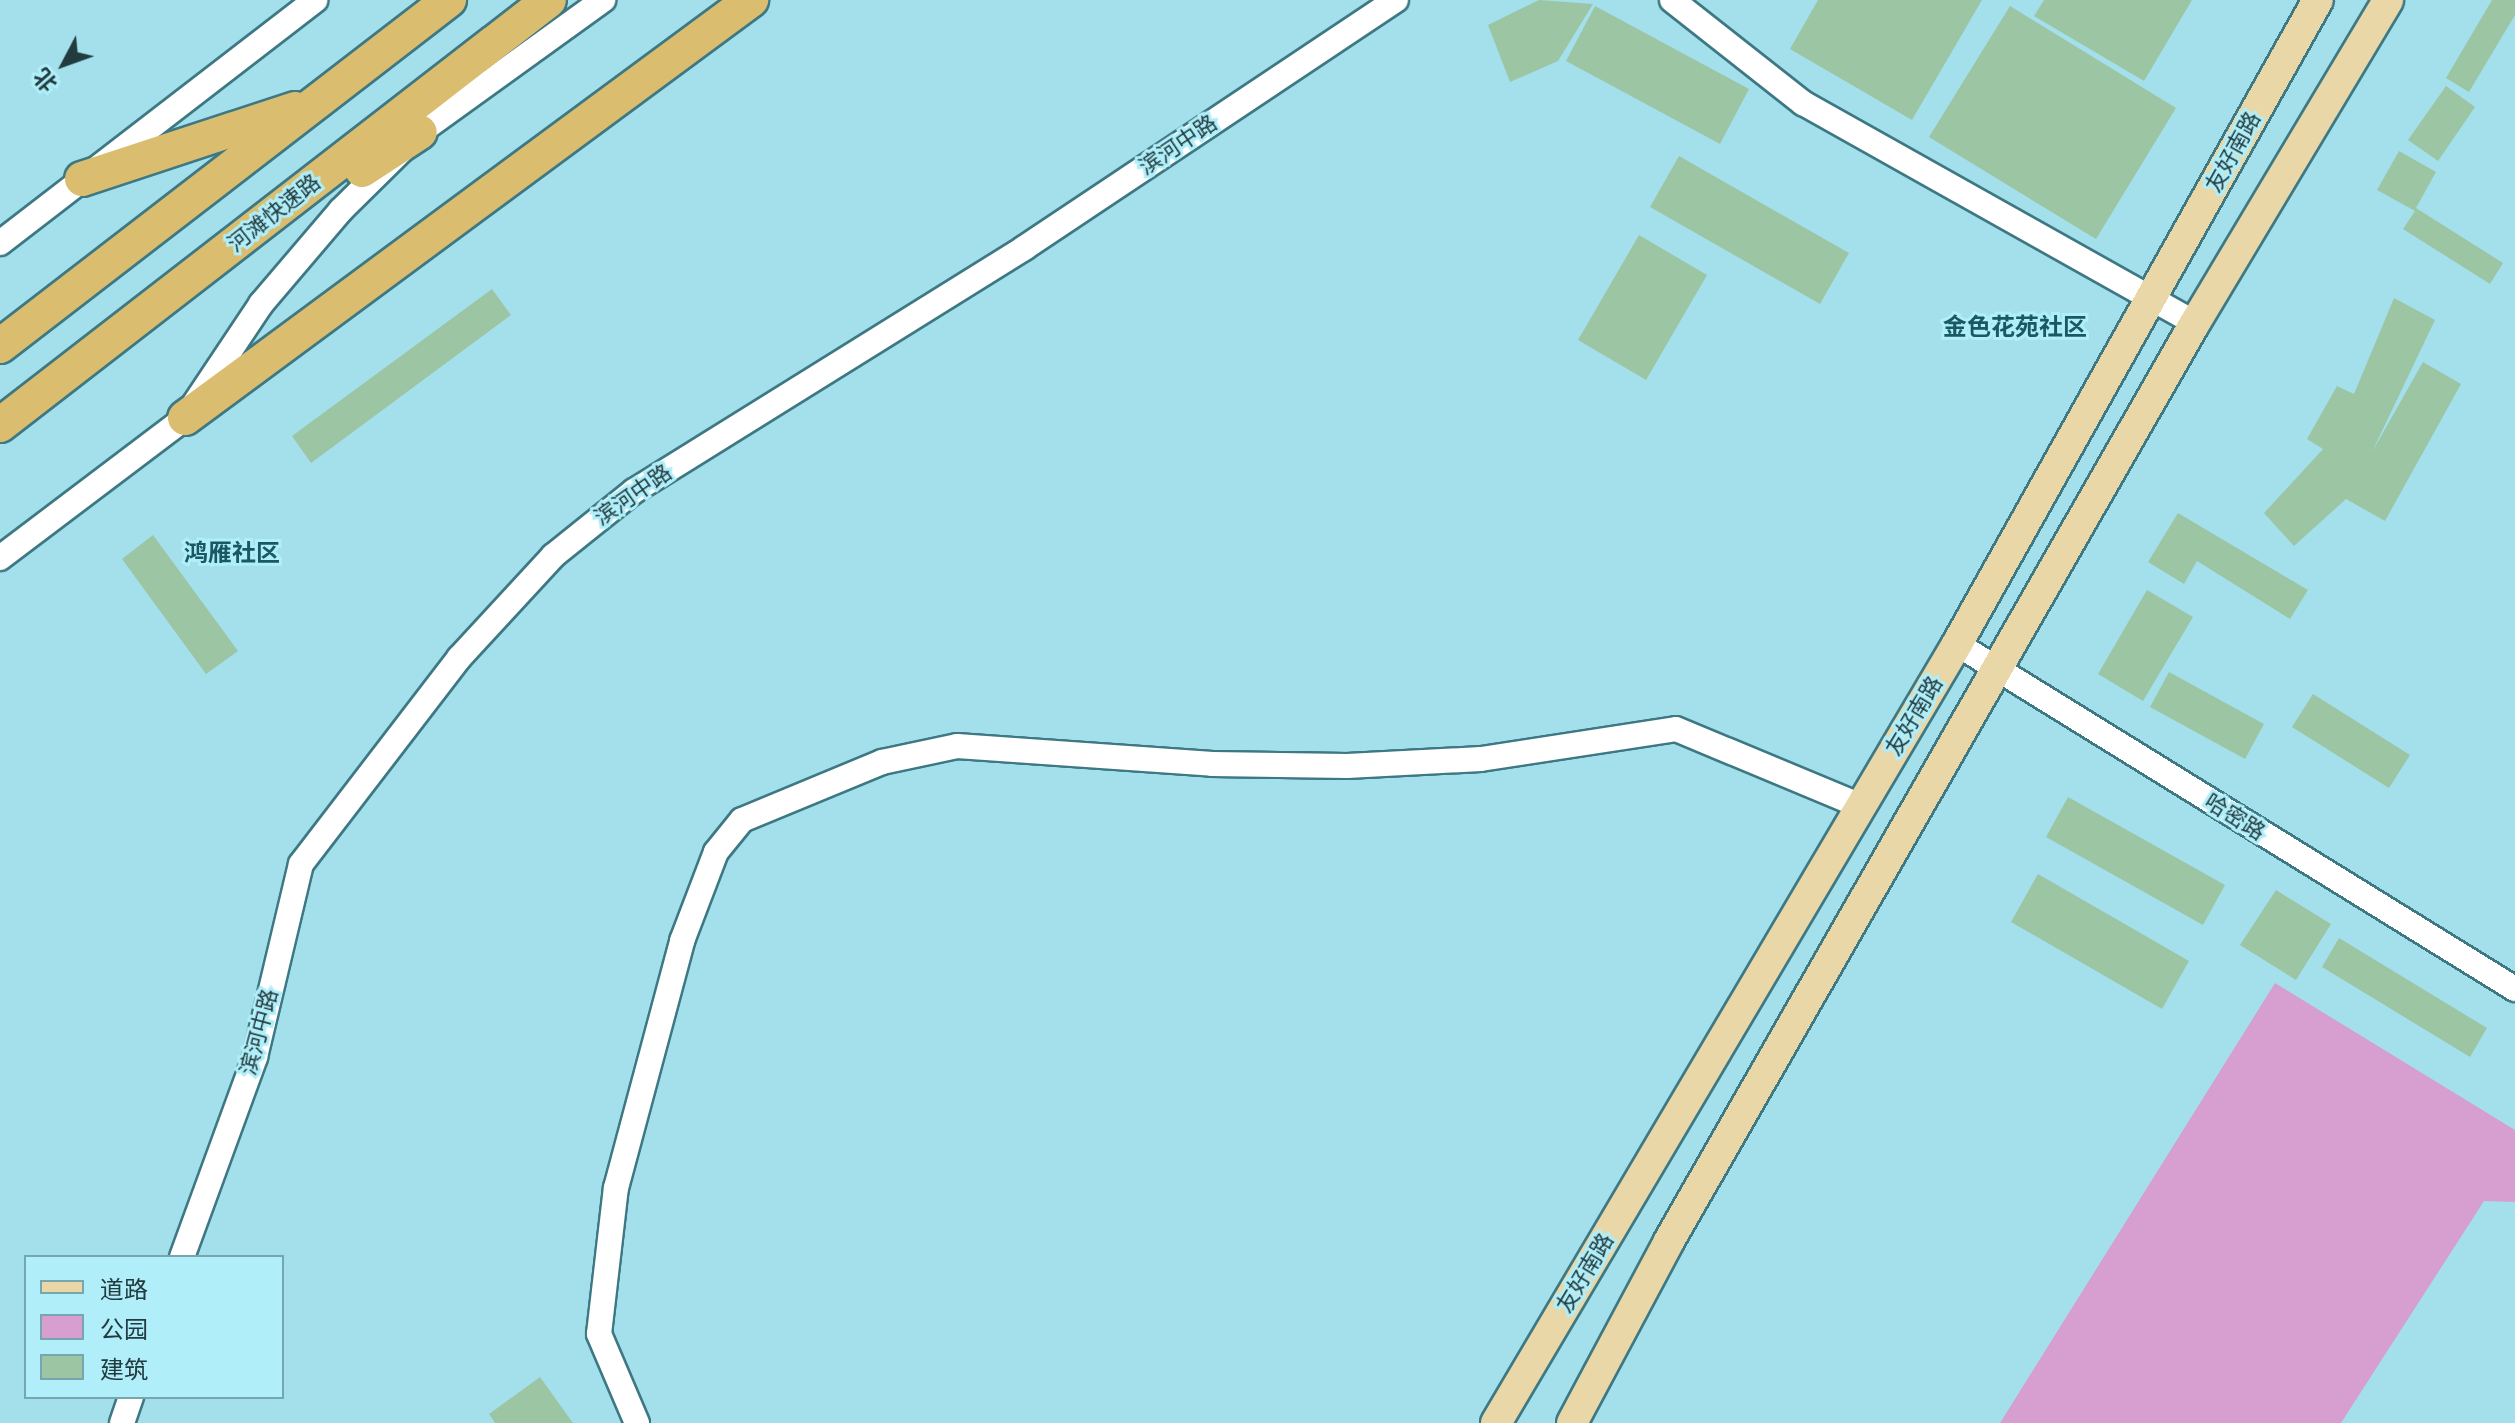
<!DOCTYPE html>
<html>
<head>
<meta charset="utf-8">
<style>
  body { margin:0 }
  #map { position:relative; width:2515px; height:1423px; overflow:hidden; background:#a3e0ec; font-family:"Fira Sans Condensed","Noto Sans SC",sans-serif }
  div>[style] { position:absolute }
  .green>* { inset:0; background:#d69fd0 }
  .building>* { inset:0; background:#9cc5a4 }
  .roads { filter:drop-shadow(2px 0 #3d7883) drop-shadow(-2px 0 #3d7883) drop-shadow(0 2px #3d7883) drop-shadow(0 -2px #3d7883) }
  .minor>* { height:24px; margin:-12px; padding:0 12px; transform-origin:12px; border-radius:12px; background:#fff }
  .major>* { height:30px; margin:-15px; padding:0 15px; transform-origin:15px; border-radius:15px; background:#e9d7a8 }
  .highway>* { height:34px; margin:-17px; padding:0 17px; transform-origin:17px; border-radius:17px; background:#dabd6e }
  span { translate:-50% -50%; white-space:nowrap; text-align:center; line-height:1.15; -webkit-text-stroke:6px #b0eef9; paint-order:stroke }
  .street-label { font-size:22px; color:#223b3f }
  .neighbourhood-label { font-size:24px; color:#195963; font-weight:700 }
  .legend { position:absolute; left:24px; top:1255px; width:260px; height:144px; box-sizing:border-box; background:#b0eef9; border:2px solid #77a6af; margin:0; padding:10px 14px; list-style:none; font-size:24px; color:#223b3f }
  .legend li { display:flex; align-items:center; gap:16px; height:40px }
  .legend b { width:40px; border:2px solid #77a6af }
  .north { position:absolute; left:24px; top:24px; width:80px; height:80px; -webkit-text-stroke:6px #b0eef9; paint-order:stroke; rotate:229deg; font-size:22px; font-weight:700; line-height:32px; text-align:center; color:#223b3f }
  .north::after { content:''; display:block; margin:auto; width:28px; height:36px; background:#223b3f; clip-path:polygon(50% 0,100% 100%,50% 72%,0 100%) }
</style>
</head>
<body>
<div id="map">
  <div class="green">
    <div style="clip-path:polygon(2275px 983px,2515px 1130px,2515px 1202px,2484px 1201px,2341px 1423px,2000px 1423px)"></div>
  </div>
  <div class="building">
    <div style="clip-path:polygon(1539px 0,1593px 4px,1558px 61px,1510px 82px,1488px 25px)"></div>
    <div style="clip-path:polygon(1818px 0,1982px 0,1912px 120px,1790px 49px)"></div>
    <div style="clip-path:polygon(2044px 0,2192px 0,2144px 81px,2034px 16px)"></div>
    <div style="clip-path:polygon(2492px 0,2515px 0,2515px 15px,2469px 92px,2446px 78px)"></div>
    <div style="clip-path:polygon(1595px 6px,1749px 89px,1720px 144px,1566px 61px)"></div>
    <div style="clip-path:polygon(2010px 6px,2176px 108px,2096px 239px,1929px 137px)"></div>
    <div style="clip-path:polygon(2446px 86px,2475px 107px,2438px 161px,2408px 140px)"></div>
    <div style="clip-path:polygon(2399px 151px,2436px 172px,2416px 208px,2503px 263px,2490px 284px,2403px 229px,2415px 211px,2377px 190px)"></div>
    <div style="clip-path:polygon(1679px 156px,1849px 253px,1820px 304px,1650px 207px)"></div>
    <div style="clip-path:polygon(1639px 235px,1707px 275px,1646px 380px,1578px 340px)"></div>
    <div style="clip-path:polygon(492px 289px,511px 315px,311px 463px,292px 436px)"></div>
    <div style="clip-path:polygon(2394px 298px,2435px 320px,2372px 452px,2423px 362px,2461px 384px,2385px 521px,2346px 499px,2294px 546px,2264px 513px,2323px 449px,2307px 439px,2337px 386px,2354px 394px)"></div>
    <div style="clip-path:polygon(2178px 513px,2308px 590px,2290px 619px,2197px 561px,2184px 584px,2148px 562px)"></div>
    <div style="clip-path:polygon(153px 535px,238px 651px,206px 674px,122px 559px)"></div>
    <div style="clip-path:polygon(2147px 590px,2193px 617px,2143px 701px,2098px 674px)"></div>
    <div style="clip-path:polygon(2169px 672px,2264px 724px,2245px 759px,2150px 707px)"></div>
    <div style="clip-path:polygon(2313px 694px,2410px 755px,2389px 788px,2292px 727px)"></div>
    <div style="clip-path:polygon(2068px 797px,2225px 885px,2203px 925px,2046px 837px)"></div>
    <div style="clip-path:polygon(2038px 874px,2189px 961px,2162px 1009px,2011px 922px)"></div>
    <div style="clip-path:polygon(2276px 890px,2331px 924px,2296px 980px,2240px 945px)"></div>
    <div style="clip-path:polygon(2339px 938px,2487px 1028px,2470px 1057px,2322px 967px)"></div>
    <div style="clip-path:polygon(540px 1377px,573px 1423px,495px 1423px,489px 1414px)"></div>
  </div>
  <div class="roads">
    <div class="minor">
      <div style="left:1672px;top:0;width:167px;rotate:38.2deg"></div>
      <div style="left:1803px;top:103px;width:450px;rotate:29.3deg"></div>
      <div style="left:0;top:243px;width:398px;rotate:-37.6deg"></div>
      <div style="left:0;top:558px;width:232px;rotate:-37.1deg"></div>
      <div style="left:185px;top:418px;width:137px;rotate:-56.3deg"></div>
      <div style="left:261px;top:304px;width:123px;rotate:-49.6deg"></div>
      <div style="left:341px;top:210px;width:111px;rotate:-44.6deg"></div>
      <div style="left:420px;top:132px;width:226px;rotate:-35.8deg"></div>
      <div style="left:1957px;top:644px;width:656px;rotate:31.73deg"></div>
      <div style="left:182px;top:1257px;width:213px;rotate:-69.9deg"></div>
      <div style="left:255px;top:1057px;width:198px;rotate:-76.6deg"></div>
      <div style="left:301px;top:864px;width:260px;rotate:-52.5deg"></div>
      <div style="left:459px;top:658px;width:139px;rotate:-47.3deg"></div>
      <div style="left:553px;top:556px;width:104px;rotate:-38.7deg"></div>
      <div style="left:634px;top:491px;width:460px;rotate:-31.9deg"></div>
      <div style="left:1024px;top:248px;width:447px;rotate:-33.7deg"></div>
      <div style="left:122px;top:1423px;width:28px;rotate:-71deg"></div>
      <div style="left:637px;top:1423px;width:97px;rotate:-113.1deg"></div>
      <div style="left:599px;top:1334px;width:147px;rotate:-83.4deg"></div>
      <div style="left:616px;top:1188px;width:256px;rotate:-75deg"></div>
      <div style="left:682px;top:941px;width:95px;rotate:-69.1deg"></div>
      <div style="left:716px;top:852px;width:41px;rotate:-50.9deg"></div>
      <div style="left:742px;top:820px;width:152px;rotate:-22.5deg"></div>
      <div style="left:882px;top:762px;width:77px;rotate:-12deg"></div>
      <div style="left:957px;top:746px;width:256px;rotate:4deg"></div>
      <div style="left:1212px;top:764px;width:135px;rotate:0.8deg"></div>
      <div style="left:1347px;top:766px;width:134px;rotate:-3deg"></div>
      <div style="left:1481px;top:759px;width:197px;rotate:-8.7deg"></div>
      <div style="left:1676px;top:729px;width:200px;rotate:22.6deg"></div>
    </div>
    <div class="major">
      <div style="left:1496px;top:1423px;width:905px;rotate:-59.38deg"></div>
      <div style="left:1957px;top:644px;width:738px;rotate:-60.73deg"></div>
      <div style="left:1572px;top:1423px;width:206px;rotate:-61.9deg"></div>
      <div style="left:1669px;top:1241px;width:1058px;rotate:-60.19deg"></div>
      <div style="left:2195px;top:323px;width:376px;rotate:-59.1deg"></div>
    </div>
    <div class="highway">
      <div style="left:362px;top:170px;width:69px;rotate:-33.2deg"></div>
      <div style="left:82px;top:179px;width:224px;rotate:-18.2deg"></div>
      <div style="left:0;top:346px;width:567px;rotate:-37.62deg"></div>
      <div style="left:185px;top:418px;width:704px;rotate:-36.45deg"></div>
      <div style="left:0;top:425px;width:694px;rotate:-37.74deg"></div>
    </div>
  </div>
  <div class="street-label">
    <span style="left:1178px;top:145px;rotate:-34deg">滨河中路</span>
    <span style="left:2233px;top:152px;rotate:-61deg">友好南路</span>
    <span style="left:274px;top:213px;rotate:-38deg">河滩快速路</span>
    <span style="left:633px;top:495px;rotate:-35deg">滨河中路</span>
    <span style="left:1914px;top:716px;rotate:-59deg">友好南路</span>
    <span style="left:2235px;top:817px;rotate:32deg">哈密路</span>
    <span style="left:259px;top:1032px;rotate:-75deg">滨河中路</span>
    <span style="left:1585px;top:1273px;rotate:-59deg">友好南路</span>
  </div>
  <div class="neighbourhood-label">
    <span style="left:2015px;top:328px">金色花苑社区</span>
    <span style="left:232px;top:554px">鸿雁社区</span>
  </div>
  <ul class="legend">
  <li><b style="height:10px;background:#e9d7a8"></b>道路</li>
  <li><b style="height:22px;background:#d69fd0"></b>公园</li>
  <li><b style="height:22px;background:#9cc5a4"></b>建筑</li>
  </ul>
  <div class="north">北</div>
</div>
</body>
</html>
